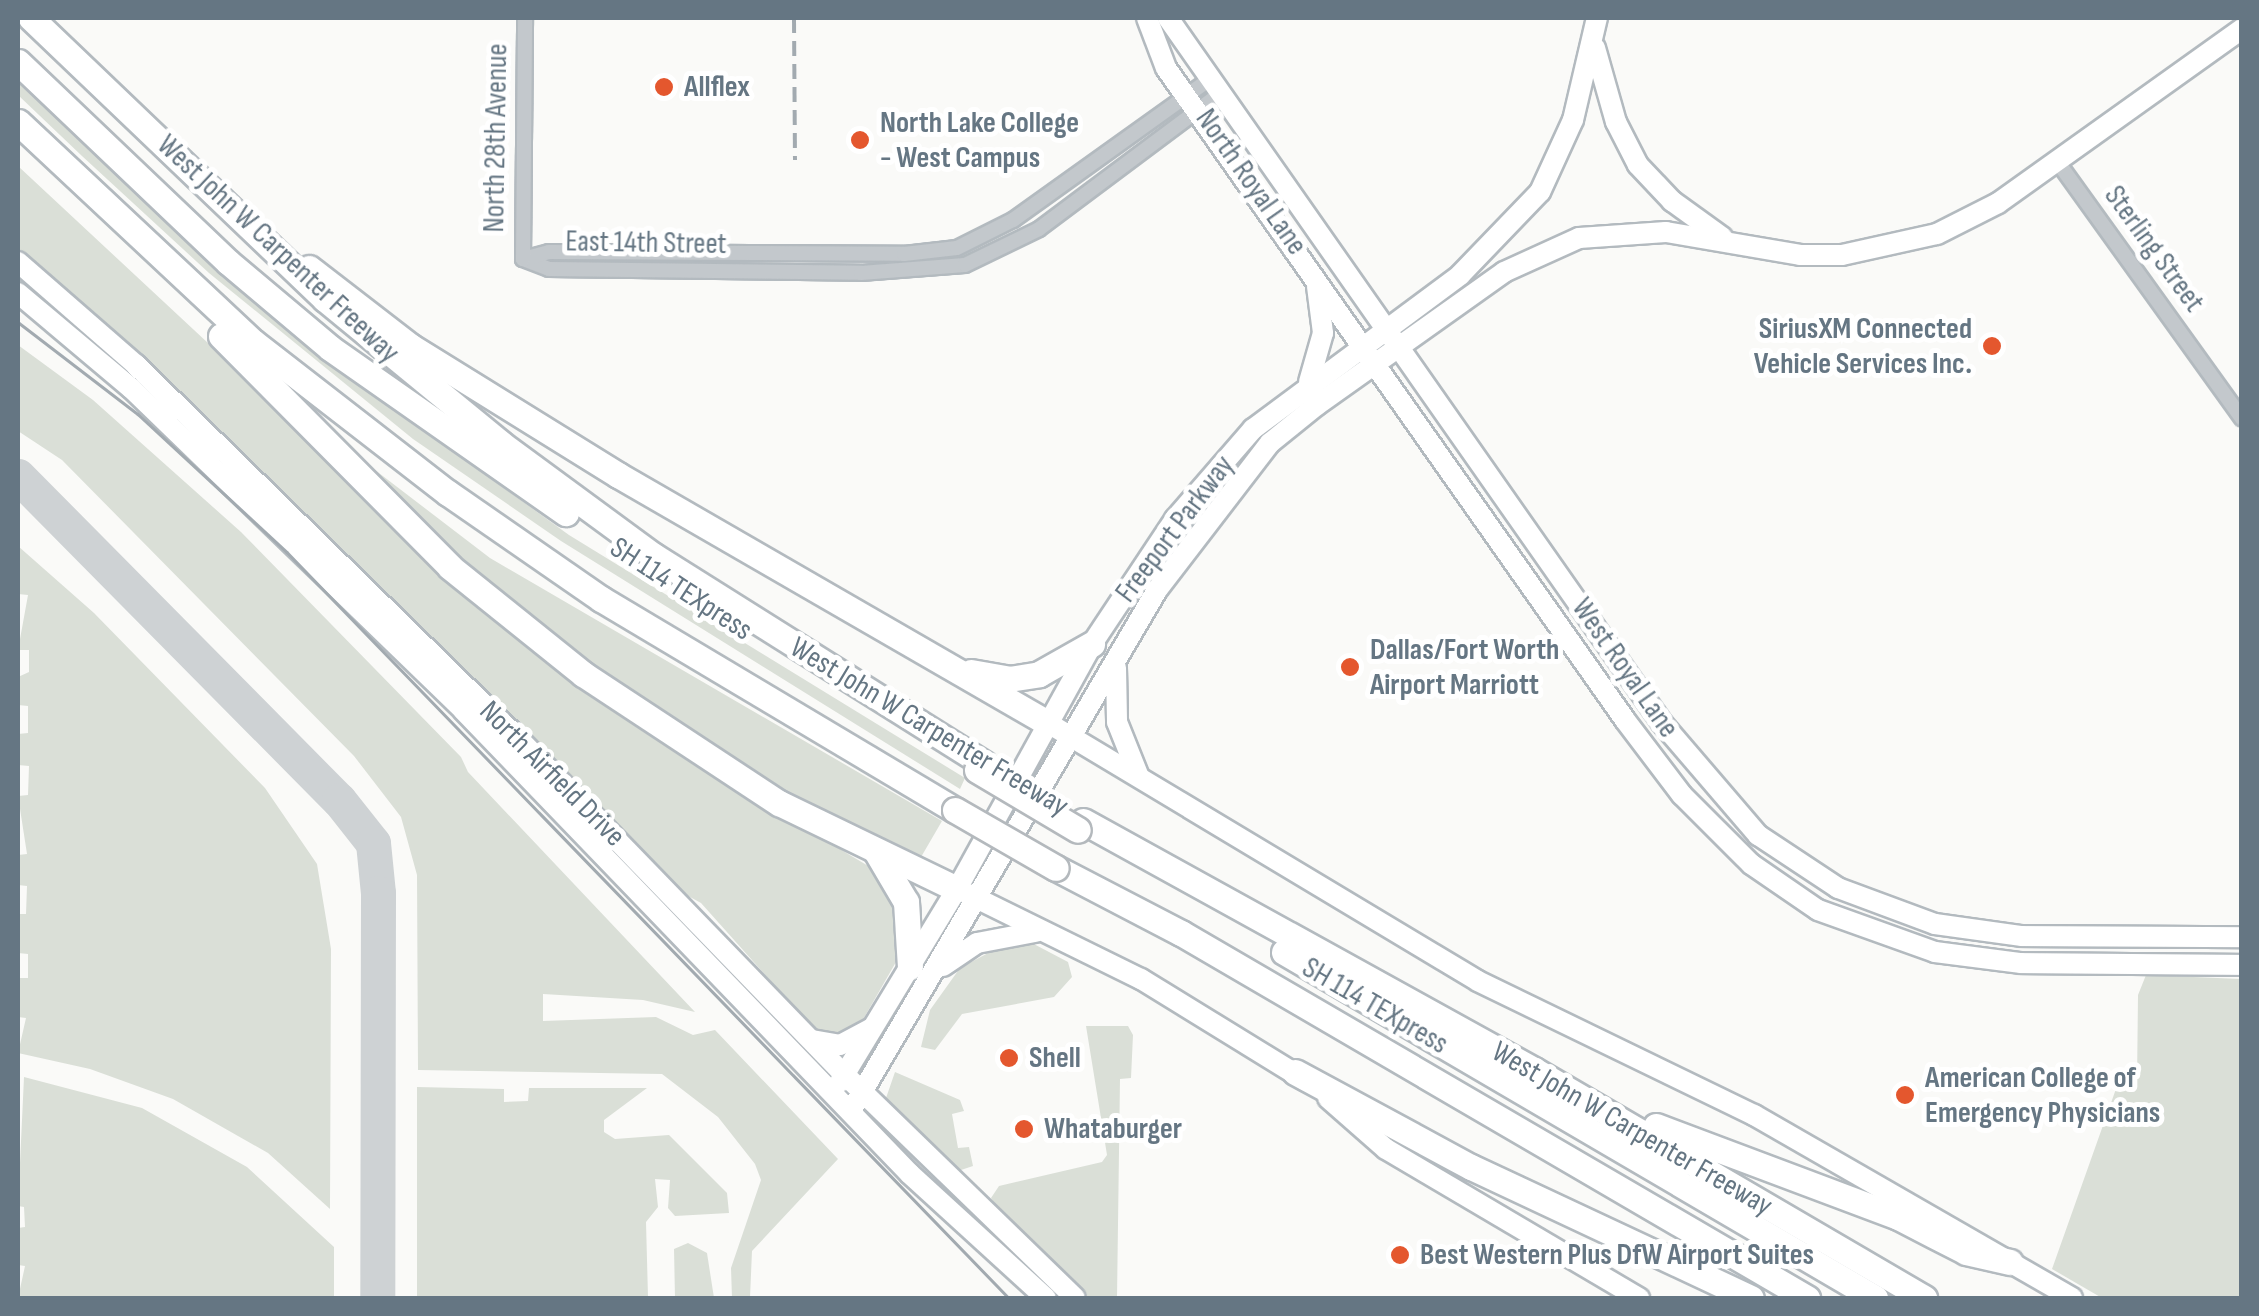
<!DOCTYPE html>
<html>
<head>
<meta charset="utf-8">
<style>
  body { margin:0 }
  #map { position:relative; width:2259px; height:1316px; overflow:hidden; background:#fafaf8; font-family:"Sofia Sans Condensed",sans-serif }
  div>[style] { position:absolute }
  .green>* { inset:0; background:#dadfd7 }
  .taxiway>* { height:35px; margin:-17.5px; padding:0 17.5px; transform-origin:17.5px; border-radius:17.5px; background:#ced2d4 }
  .roads { filter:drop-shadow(2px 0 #b3babf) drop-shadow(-2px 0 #b3babf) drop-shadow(0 2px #b3babf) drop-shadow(0 -2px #b3babf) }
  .street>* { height:14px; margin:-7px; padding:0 7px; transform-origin:7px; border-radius:7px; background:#c3c8cc }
  .secondary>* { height:20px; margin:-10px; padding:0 10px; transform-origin:10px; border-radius:10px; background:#fff }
  .highway>* { height:25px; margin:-12.5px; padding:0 12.5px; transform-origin:12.5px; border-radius:12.5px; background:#fff }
  .tram>* { height:2.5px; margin:-1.25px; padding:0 1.25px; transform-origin:1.25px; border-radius:1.25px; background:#a2aab0 }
  .rail>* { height:4px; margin-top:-2px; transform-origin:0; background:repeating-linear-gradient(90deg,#a2aab0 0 15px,transparent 0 23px) }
  .bridges { filter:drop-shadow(2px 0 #b4b9bd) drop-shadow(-2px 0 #b4b9bd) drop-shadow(0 2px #b4b9bd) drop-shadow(0 -2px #b4b9bd) }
  .highway-bridge>* { height:25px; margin:-12.5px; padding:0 12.5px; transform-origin:12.5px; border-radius:12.5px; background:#fff }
  .dots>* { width:28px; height:28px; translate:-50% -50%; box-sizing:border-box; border:5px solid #fff; border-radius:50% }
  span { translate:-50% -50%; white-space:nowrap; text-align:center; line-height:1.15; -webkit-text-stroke:10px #fff; paint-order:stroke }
  .poi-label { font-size:30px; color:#657683; font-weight:700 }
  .left { translate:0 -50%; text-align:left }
  .right { translate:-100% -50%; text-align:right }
  .street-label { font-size:30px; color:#657683 }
  .frame { position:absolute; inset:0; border:20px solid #657683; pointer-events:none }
</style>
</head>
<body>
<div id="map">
  <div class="green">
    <div style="clip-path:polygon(18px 71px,273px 308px,429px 434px,569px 535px,965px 778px,960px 789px,561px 541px,413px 439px,209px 273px,82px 156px,18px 95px)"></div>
    <div style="clip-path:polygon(18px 166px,312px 440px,484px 612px,670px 748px,875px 870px,896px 903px,900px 938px,896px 962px,857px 1030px,828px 1039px,812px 1027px,701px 903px,679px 891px,365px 572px,18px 252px)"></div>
    <div style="clip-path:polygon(18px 345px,93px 400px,241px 532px,461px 757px,468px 772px,695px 1012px,643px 1000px,543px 994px,543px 1021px,656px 1017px,693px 1035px,715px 1030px,838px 1159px,752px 1251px,750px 1298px,732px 1298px,731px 1268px,761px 1180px,755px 1164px,718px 1117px,662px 1074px,418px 1070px,417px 875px,401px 817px,354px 756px,62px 460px,18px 431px)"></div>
    <div style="clip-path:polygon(358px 457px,490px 558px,942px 821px,917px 864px,738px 769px,497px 600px)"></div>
    <div style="clip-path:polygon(18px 546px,94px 613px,265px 788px,317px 864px,331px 949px,330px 1209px,268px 1153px,173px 1099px,90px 1069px,18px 1053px,26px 1018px,18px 1017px,18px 978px,28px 978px,28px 954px,18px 953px,18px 914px,26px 914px,27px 886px,18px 885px,18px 855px,27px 854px,18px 796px,28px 795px,29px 766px,18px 765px,18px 734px,28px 733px,28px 706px,18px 705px,18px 677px,29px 672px,29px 650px,18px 650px,28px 595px,18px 594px)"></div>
    <div style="clip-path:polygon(1030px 942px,1068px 962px,1072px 977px,1054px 997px,962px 1014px,935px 1050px,921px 1047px,930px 1010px,960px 968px,1005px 944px)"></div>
    <div style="clip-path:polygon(2146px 975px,2241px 979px,2241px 1298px,2102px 1298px,2052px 1269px,2117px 1086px,2137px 1082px,2138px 995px)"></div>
    <div style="clip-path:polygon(1086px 1026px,1128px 1026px,1133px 1035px,1131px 1078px,1120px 1079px,1117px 1298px,1058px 1298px,991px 1198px,999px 1186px,1102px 1162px,1107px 1155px)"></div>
    <div style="clip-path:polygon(895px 1072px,960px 1100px,964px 1111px,952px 1114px,958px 1148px,969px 1147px,973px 1166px,958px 1171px,944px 1161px,891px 1105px,886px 1098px)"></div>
    <div style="clip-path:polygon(24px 1077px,142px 1108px,247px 1167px,334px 1247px,334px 1298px,18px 1298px,25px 1266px,18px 1265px,18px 1228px,25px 1227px,24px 1207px,18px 1206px)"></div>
    <div style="clip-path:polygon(417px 1087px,504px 1089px,504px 1102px,528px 1101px,529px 1088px,647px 1088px,604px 1120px,604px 1132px,615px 1139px,669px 1135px,727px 1193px,729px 1213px,675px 1216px,668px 1208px,670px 1180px,655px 1179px,658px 1207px,646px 1222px,648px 1297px,659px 1298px,417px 1298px)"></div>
    <div style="clip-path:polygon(688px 1243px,707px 1253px,714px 1298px,675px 1298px,674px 1249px)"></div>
  </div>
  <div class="taxiway">
    <div style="left:18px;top:476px;width:456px;rotate:45.3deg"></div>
    <div style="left:339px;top:800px;width:55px;rotate:51.7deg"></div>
    <div style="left:373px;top:843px;width:50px;rotate:84.3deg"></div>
    <div style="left:378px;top:893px;width:405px;rotate:90.1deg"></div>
  </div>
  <div class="roads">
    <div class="street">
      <div style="left:2057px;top:161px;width:317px;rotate:54.3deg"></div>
      <div style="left:523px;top:259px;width:28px;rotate:21deg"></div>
      <div style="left:549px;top:269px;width:312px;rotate:0.7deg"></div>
      <div style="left:861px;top:273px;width:104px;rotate:-4.4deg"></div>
      <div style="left:965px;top:265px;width:82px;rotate:-25.9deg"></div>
      <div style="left:1039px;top:229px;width:222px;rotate:-36.8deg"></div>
      <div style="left:523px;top:259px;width:27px;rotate:-15deg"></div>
      <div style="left:549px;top:252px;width:355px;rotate:0.3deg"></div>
      <div style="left:904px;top:254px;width:53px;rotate:-6.5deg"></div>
      <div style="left:957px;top:248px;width:63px;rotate:-26.6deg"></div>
      <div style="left:1013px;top:220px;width:239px;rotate:-35.6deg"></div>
      <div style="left:523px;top:259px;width:241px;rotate:-89.5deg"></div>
    </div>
    <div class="secondary">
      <div style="left:1147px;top:18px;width:53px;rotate:69.2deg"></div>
      <div style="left:1166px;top:68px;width:797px;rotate:54.85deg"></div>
      <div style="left:1625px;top:720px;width:94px;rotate:52.8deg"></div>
      <div style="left:1682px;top:795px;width:98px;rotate:45deg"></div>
      <div style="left:1751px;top:864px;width:81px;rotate:34.5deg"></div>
      <div style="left:1818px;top:910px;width:124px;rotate:19.7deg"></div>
      <div style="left:1935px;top:952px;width:87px;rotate:7.3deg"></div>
      <div style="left:2021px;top:963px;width:221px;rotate:0.5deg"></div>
      <div style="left:1168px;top:18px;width:861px;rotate:54.98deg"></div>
      <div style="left:1662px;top:723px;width:148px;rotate:49.4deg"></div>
      <div style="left:1758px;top:835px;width:96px;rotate:33.5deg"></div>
      <div style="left:1838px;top:888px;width:103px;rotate:20.4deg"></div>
      <div style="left:1935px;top:924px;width:88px;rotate:7.9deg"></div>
      <div style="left:2022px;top:936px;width:220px;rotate:0.3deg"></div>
      <div style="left:1595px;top:48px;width:77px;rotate:74.2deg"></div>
      <div style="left:1616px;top:122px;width:48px;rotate:62.9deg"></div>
      <div style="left:1638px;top:165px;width:50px;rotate:46.6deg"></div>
      <div style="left:1672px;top:201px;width:62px;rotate:35.8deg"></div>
      <div style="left:18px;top:262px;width:157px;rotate:41.1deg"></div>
      <div style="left:136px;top:365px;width:530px;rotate:44.31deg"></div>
      <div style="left:515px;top:735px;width:474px;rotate:45.9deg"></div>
      <div style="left:845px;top:1075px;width:320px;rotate:44.1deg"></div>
      <div style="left:18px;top:293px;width:148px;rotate:40.1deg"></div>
      <div style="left:131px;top:388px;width:463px;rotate:44.1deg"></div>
      <div style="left:463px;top:710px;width:644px;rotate:46.07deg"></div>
      <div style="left:910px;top:1174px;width:184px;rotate:42.4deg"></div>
      <div style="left:1309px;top:382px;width:51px;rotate:-74.1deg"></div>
      <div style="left:1323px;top:333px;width:47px;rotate:-97.3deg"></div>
      <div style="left:1116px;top:668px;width:54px;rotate:88.9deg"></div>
      <div style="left:1117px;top:722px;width:59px;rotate:68.2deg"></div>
      <div style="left:1048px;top:723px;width:501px;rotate:30.96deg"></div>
      <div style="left:1478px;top:981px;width:307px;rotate:25.9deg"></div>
      <div style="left:1754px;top:1115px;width:367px;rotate:29.9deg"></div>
      <div style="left:968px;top:894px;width:193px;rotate:26.2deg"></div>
      <div style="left:1141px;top:979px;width:193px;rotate:31.6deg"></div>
      <div style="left:943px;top:966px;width:41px;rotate:-34.1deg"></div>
      <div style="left:977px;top:943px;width:59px;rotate:-10.7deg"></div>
      <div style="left:812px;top:1040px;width:28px;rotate:10deg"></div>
      <div style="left:840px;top:1045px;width:34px;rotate:-28deg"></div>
      <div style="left:840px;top:1082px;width:226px;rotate:-58.8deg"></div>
      <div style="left:957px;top:889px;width:280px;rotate:-61.1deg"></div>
      <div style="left:1092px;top:644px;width:150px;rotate:-56.4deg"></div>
      <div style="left:1175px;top:519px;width:119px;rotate:-49.1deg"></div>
      <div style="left:1253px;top:429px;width:258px;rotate:-36.6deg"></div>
      <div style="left:1460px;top:275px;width:115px;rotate:-46.1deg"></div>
      <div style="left:1540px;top:192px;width:79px;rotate:-65.4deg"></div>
      <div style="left:1573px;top:120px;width:105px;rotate:-76.8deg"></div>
      <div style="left:1328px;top:1098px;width:77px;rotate:41.3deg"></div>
      <div style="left:1386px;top:1149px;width:294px;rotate:30.5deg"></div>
      <div style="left:851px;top:1111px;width:604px;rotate:-59.57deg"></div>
      <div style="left:1157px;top:590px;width:185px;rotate:-52.5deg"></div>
      <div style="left:1270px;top:443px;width:60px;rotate:-39deg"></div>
      <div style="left:1317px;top:405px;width:229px;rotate:-35.4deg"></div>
      <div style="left:1504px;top:272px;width:82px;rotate:-24.4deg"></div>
      <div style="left:1579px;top:238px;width:87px;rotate:-3.9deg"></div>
      <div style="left:1666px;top:232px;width:136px;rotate:9.7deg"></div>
      <div style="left:1800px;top:255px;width:42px"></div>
      <div style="left:1842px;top:255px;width:97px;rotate:-12.5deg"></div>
      <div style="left:1937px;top:234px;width:68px;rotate:-26.9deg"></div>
      <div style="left:1998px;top:203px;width:300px;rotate:-35.5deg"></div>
    </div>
    <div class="highway">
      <div style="left:31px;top:18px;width:407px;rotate:43.7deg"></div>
      <div style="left:325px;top:299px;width:227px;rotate:39.4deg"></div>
      <div style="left:500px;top:443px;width:191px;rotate:36.3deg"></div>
      <div style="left:654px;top:556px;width:389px;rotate:32.2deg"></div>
      <div style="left:18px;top:62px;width:290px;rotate:43.6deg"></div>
      <div style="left:228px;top:262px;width:133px;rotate:40.1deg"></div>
      <div style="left:330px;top:348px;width:288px;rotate:35deg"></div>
      <div style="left:18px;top:122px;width:322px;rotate:43.1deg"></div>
      <div style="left:253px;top:342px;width:247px;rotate:37.8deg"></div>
      <div style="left:448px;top:493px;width:186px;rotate:34.7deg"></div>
      <div style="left:601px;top:599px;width:412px;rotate:30.8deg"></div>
      <div style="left:309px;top:268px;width:128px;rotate:37.7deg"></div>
      <div style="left:410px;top:346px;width:245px;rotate:31.8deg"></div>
      <div style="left:618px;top:475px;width:496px;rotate:30deg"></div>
      <div style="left:221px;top:336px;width:325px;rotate:45.2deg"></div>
      <div style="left:450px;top:567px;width:171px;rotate:38.8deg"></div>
      <div style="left:583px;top:674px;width:235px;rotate:33.4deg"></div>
      <div style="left:779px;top:803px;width:198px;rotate:25.8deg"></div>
      <div style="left:971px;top:672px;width:39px;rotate:10deg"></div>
      <div style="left:1009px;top:679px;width:30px;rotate:-9deg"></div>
      <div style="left:1039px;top:674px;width:61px;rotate:-29.5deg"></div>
      <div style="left:1083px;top:821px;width:515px;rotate:28.9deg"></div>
      <div style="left:1534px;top:1070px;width:452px;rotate:30.3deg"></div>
      <div style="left:877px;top:853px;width:57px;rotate:59.4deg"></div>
      <div style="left:906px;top:902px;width:65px;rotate:86.5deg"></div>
      <div style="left:1056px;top:868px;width:141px;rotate:27.5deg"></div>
      <div style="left:1181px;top:933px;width:725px;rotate:30.25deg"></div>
      <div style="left:1284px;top:952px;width:685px;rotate:30.35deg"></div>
      <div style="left:1295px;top:1072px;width:200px;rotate:28.4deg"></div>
      <div style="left:1471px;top:1167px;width:309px;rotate:25.1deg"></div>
      <div style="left:1656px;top:1126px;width:259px;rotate:20.6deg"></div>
      <div style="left:1898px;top:1217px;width:76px;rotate:27.2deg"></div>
      <div style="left:1966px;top:1252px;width:45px;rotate:12.8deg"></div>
    </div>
  </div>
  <div class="tram">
    <div style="left:18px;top:322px;width:151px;rotate:37.5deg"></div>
    <div style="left:138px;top:414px;width:203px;rotate:42.8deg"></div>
    <div style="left:287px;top:552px;width:1038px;rotate:45.94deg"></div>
  </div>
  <div class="rail">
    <div style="left:794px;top:18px;width:142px;rotate:89.6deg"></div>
  </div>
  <div class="bridges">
    <div class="highway-bridge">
      <div style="left:977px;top:770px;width:117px;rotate:30.7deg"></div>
      <div style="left:955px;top:810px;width:116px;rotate:29.9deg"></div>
    </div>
  </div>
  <div class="dots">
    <div style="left:664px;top:87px;background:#e4572e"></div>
    <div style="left:860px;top:140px;background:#e4572e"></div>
    <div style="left:1992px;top:346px;background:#e4572e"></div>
    <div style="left:1350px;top:667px;background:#e4572e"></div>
    <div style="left:1009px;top:1058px;background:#e4572e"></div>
    <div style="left:1905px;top:1095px;background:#e4572e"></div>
    <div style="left:1024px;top:1129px;background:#e4572e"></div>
    <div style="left:1400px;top:1255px;background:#e4572e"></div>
  </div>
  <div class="poi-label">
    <span class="left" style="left:684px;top:87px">Allflex</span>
    <span class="left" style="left:880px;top:140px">North Lake College<br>- West Campus</span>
    <span class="right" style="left:1972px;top:346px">SiriusXM Connected<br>Vehicle Services Inc.</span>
    <span class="left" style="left:1370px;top:667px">Dallas/Fort Worth<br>Airport Marriott</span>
    <span class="left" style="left:1029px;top:1058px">Shell</span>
    <span class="left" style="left:1925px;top:1095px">American College of<br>Emergency Physicians</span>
    <span class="left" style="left:1044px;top:1129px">Whataburger</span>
    <span class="left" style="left:1420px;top:1255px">Best Western Plus DfW Airport Suites</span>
  </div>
  <div class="street-label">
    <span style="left:496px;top:138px;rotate:-89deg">North 28th Avenue</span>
    <span style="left:1251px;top:182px;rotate:55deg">North Royal Lane</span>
    <span style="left:646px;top:243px;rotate:1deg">East 14th Street</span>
    <span style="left:278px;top:249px;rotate:43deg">West John W Carpenter Freeway</span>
    <span style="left:2154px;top:249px;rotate:54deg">Sterling Street</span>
    <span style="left:1175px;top:529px;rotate:-53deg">Freeport Parkway</span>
    <span style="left:681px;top:589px;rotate:33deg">SH 114 TEXpress</span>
    <span style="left:1625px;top:668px;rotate:55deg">West Royal Lane</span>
    <span style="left:929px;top:727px;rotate:31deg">West John W Carpenter Freeway</span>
    <span style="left:552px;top:774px;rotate:45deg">North Airfield Drive</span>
    <span style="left:1375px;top:1006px;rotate:30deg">SH 114 TEXpress</span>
    <span style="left:1632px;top:1129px;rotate:30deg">West John W Carpenter Freeway</span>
  </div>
  <div class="frame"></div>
</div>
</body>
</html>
